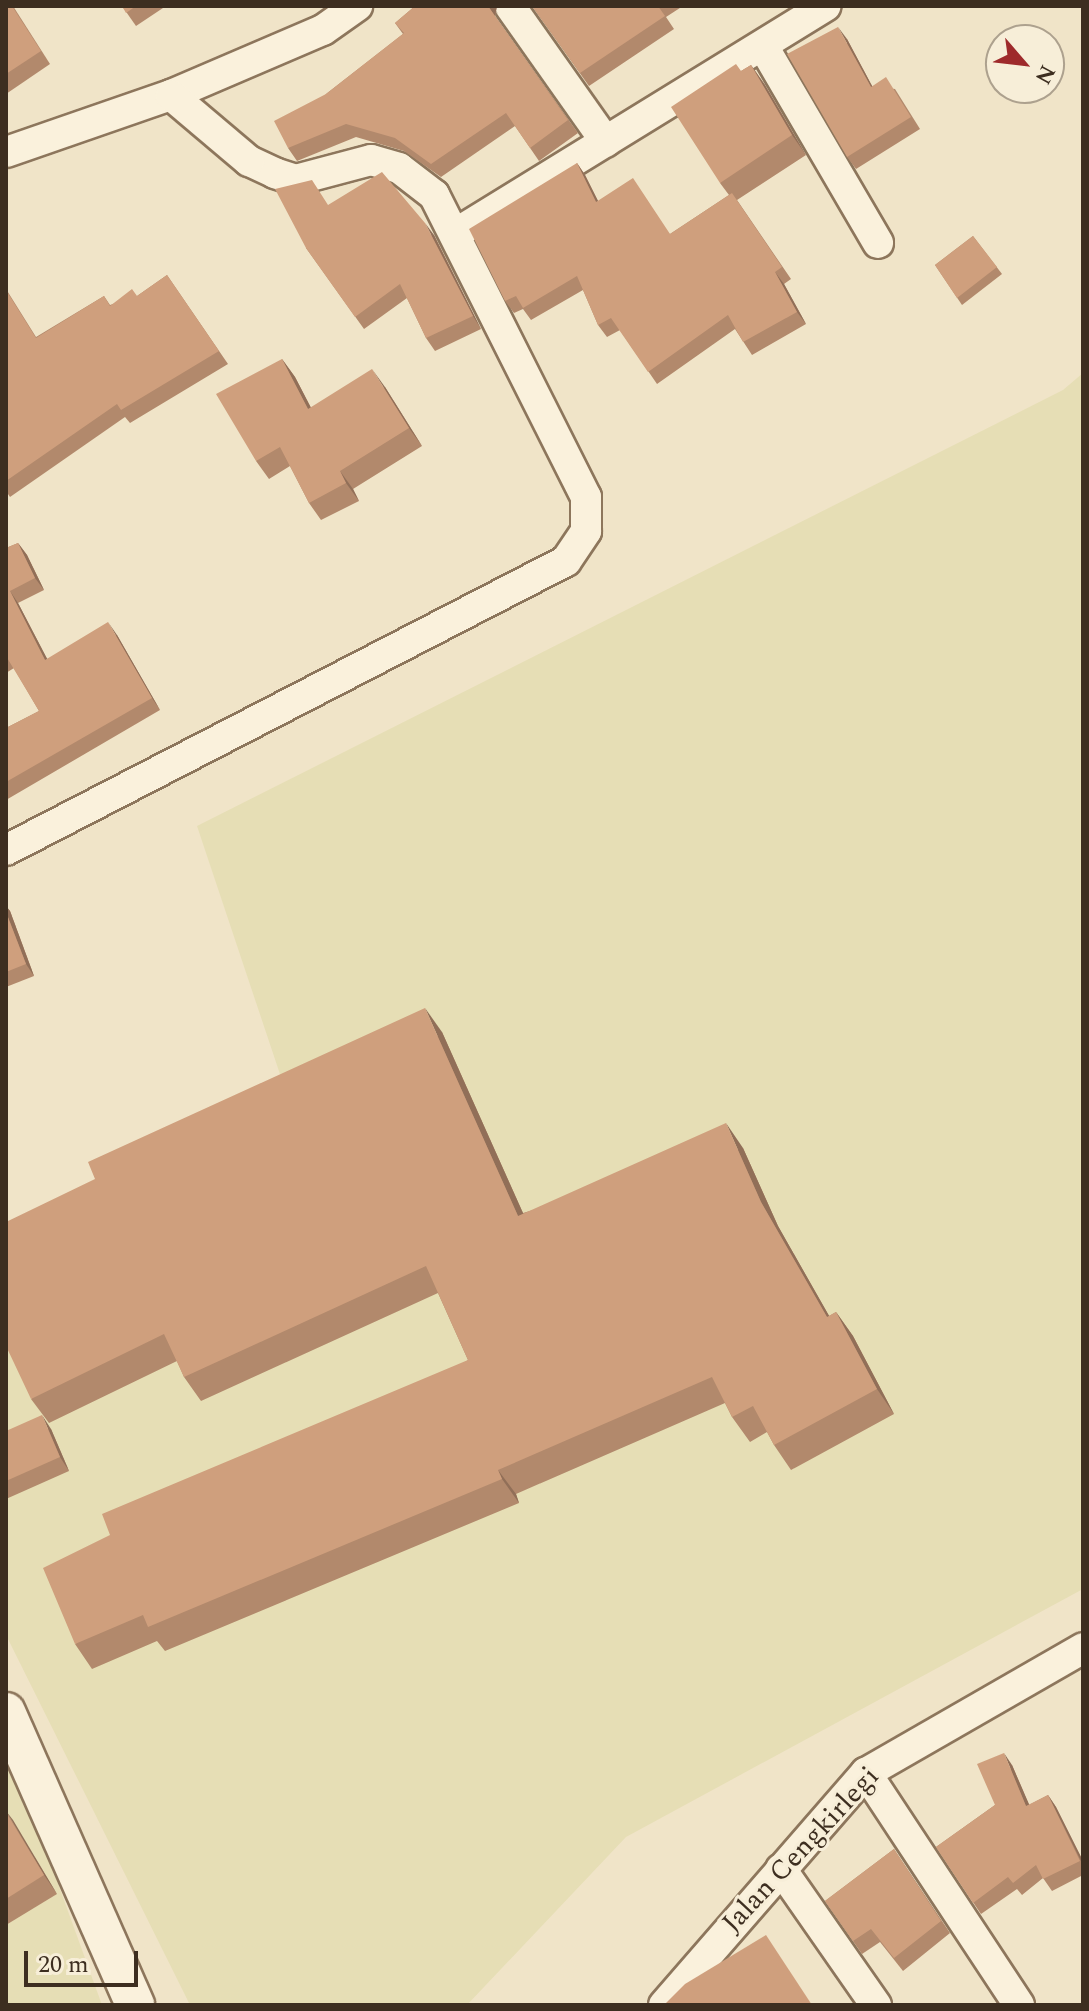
<!DOCTYPE html>
<html>
<head>
<meta charset="utf-8">
<style>
  body { margin:0 }
  #map { position:relative; width:1089px; height:2011px; overflow:hidden; background:#f0e4c8; font-family:Spectral,serif }
  div>[style] { position:absolute }
  .farmland>* { inset:0; background:#e6deb5 }
  .roads { filter:drop-shadow(2px 0 #8d765c) drop-shadow(-2px 0 #8d765c) drop-shadow(0 2px #8d765c) drop-shadow(0 -2px #8d765c) }
  .minor>* { height:30px; margin:-15px; padding:0 15px; transform-origin:15px; border-radius:15px; background:#faf1dc }
  .tertiary>* { height:38px; margin:-19px; padding:0 19px; transform-origin:19px; border-radius:19px; background:#faf1dc }
  .wall>* { inset:0; background:#b2896c }
  .shaded-wall>* { inset:0; background:#916f58 }
  .building>* { inset:0; background:#cf9f7d }
  span { translate:-50% -50%; white-space:nowrap; text-align:center; line-height:1.15; -webkit-text-stroke:6px #f7eed8; paint-order:stroke }
  .street-label { font-size:28px; color:#3d2e20 }
  .frame { position:absolute; inset:0; border:8px solid #3d2e20; pointer-events:none }
  .north { position:absolute; left:985px; top:24px; width:80px; height:80px; box-sizing:border-box; background:#f7eed8; border:2px solid #ada18e; border-radius:50%; rotate:118deg; font-size:22px; font-weight:700; line-height:32px; text-align:center; color:#3d2e20 }
  .north::after { content:''; display:block; margin:auto; width:28px; height:36px; background:#9e2a2b; clip-path:polygon(50% 0,100% 100%,50% 72%,0 100%) }
  .scale { position:absolute; left:24px; top:1951px; width:114px; height:36px; box-sizing:border-box; border:4px solid #3d2e20; border-top:0; padding-left:10px; font-size:24px; line-height:28px; white-space:nowrap; color:#3d2e20; -webkit-text-stroke:6px #f7eed8; paint-order:stroke }
</style>
</head>
<body>
<div id="map">
  <div class="farmland">
    <div style="clip-path:polygon(1083px 373px,1083px 1589px,626px 1837px,467px 2005px,190px 2005px,6px 1635px,6px 1227px,302px 1140px,197px 826px,1063px 390px)"></div>
    <div style="clip-path:polygon(6px 1752px,52px 1867px,102px 2005px,6px 2005px)"></div>
  </div>
  <div class="roads">
    <div class="minor">
      <div style="left:510px;top:6px;width:166px;rotate:54.8deg"></div>
      <div style="left:763px;top:46px;width:228px;rotate:59.7deg"></div>
      <div style="left:6px;top:152px;width:175px;rotate:-19.1deg"></div>
      <div style="left:171px;top:95px;width:165px;rotate:-23.2deg"></div>
      <div style="left:323px;top:30px;width:42px;rotate:-35.2deg"></div>
      <div style="left:455px;top:234px;width:435px;rotate:-31.6deg"></div>
      <div style="left:6px;top:850px;width:630px;rotate:-27.3deg"></div>
      <div style="left:566px;top:561px;width:36px;rotate:-56deg"></div>
      <div style="left:586px;top:531px;width:34px;rotate:-90deg"></div>
      <div style="left:586px;top:497px;width:338px;rotate:-116.7deg"></div>
      <div style="left:434px;top:195px;width:44px;rotate:-142.4deg"></div>
      <div style="left:399px;top:168px;width:29px;rotate:-164deg"></div>
      <div style="left:371px;top:160px;width:78px;rotate:165.1deg"></div>
      <div style="left:296px;top:180px;width:22px;rotate:-162deg"></div>
      <div style="left:275px;top:173px;width:29px;rotate:-155deg"></div>
      <div style="left:249px;top:161px;width:102px;rotate:-139.8deg"></div>
      <div style="left:866px;top:1773px;width:278px;rotate:56.6deg"></div>
      <div style="left:781px;top:1869px;width:166px;rotate:55.1deg"></div>
      <div style="left:664px;top:2005px;width:308px;rotate:-49deg"></div>
      <div style="left:866px;top:1773px;width:250px;rotate:-29.9deg"></div>
    </div>
    <div class="tertiary">
      <div style="left:6px;top:1712px;width:320px;rotate:66.2deg"></div>
    </div>
  </div>
  <div class="wall">
    <div style="clip-path:polygon(6px 6px,13px 6px,50px 64px,6px 94px)"></div>
    <div style="clip-path:polygon(122px 6px,166px 6px,136px 26px)"></div>
    <div style="clip-path:polygon(415px 6px,497px 6px,495px 16px,578px 133px,539px 161px,515px 126px,441px 177px,404px 151px,356px 137px,297px 161px,288px 148px,326px 94px,403px 34px,395px 23px)"></div>
    <div style="clip-path:polygon(532px 6px,683px 6px,666px 17px,674px 29px,589px 86px)"></div>
    <div style="clip-path:polygon(847px 39px,872px 86px,895px 89px,920px 129px,856px 169px,847px 157px)"></div>
    <div style="clip-path:polygon(751px 65px,765px 85px,806px 155px,737px 200px,791px 279px,784px 284px,806px 324px,752px 355px,735px 329px,657px 384px,620px 330px,607px 337px,598px 325px,583px 290px,531px 320px,523px 309px,514px 313px,505px 301px,577px 163px,585px 175px,598px 201px,670px 234px,729px 195px,720px 183px,741px 71px)"></div>
    <div style="clip-path:polygon(434px 235px,481px 329px,435px 351px,426px 338px,407px 298px,364px 329px,306px 248px)"></div>
    <div style="clip-path:polygon(973px 236px,1002px 274px,962px 305px,935px 265px)"></div>
    <div style="clip-path:polygon(167px 275px,228px 364px,130px 423px,125px 417px,10px 497px,6px 491px,6px 289px,36px 337px,104px 296px,110px 305px,137px 296px)"></div>
    <div style="clip-path:polygon(282px 359px,295px 377px,311px 408px,385px 387px,422px 446px,353px 489px,359px 501px,321px 520px,309px 503px,290px 466px,269px 479px,256px 461px)"></div>
    <div style="clip-path:polygon(18px 543px,27px 555px,44px 590px,18px 603px,47px 659px,117px 635px,160px 710px,6px 800px,6px 728px,39px 711px,14px 668px,6px 673px,6px 548px)"></div>
    <div style="clip-path:polygon(6px 906px,10px 911px,34px 976px,6px 987px)"></div>
    <div style="clip-path:polygon(442px 1032px,523px 1213px,743px 1148px,778px 1226px,829px 1316px,836px 1312px,853px 1336px,894px 1414px,791px 1470px,774px 1445px,767px 1432px,750px 1442px,732px 1417px,725px 1403px,516px 1494px,519px 1503px,165px 1651px,157px 1641px,92px 1669px,75px 1644px,468px 1360px,438px 1293px,201px 1401px,184px 1377px,177px 1361px,49px 1423px,31px 1399px)"></div>
    <div style="clip-path:polygon(51px 1429px,69px 1471px,6px 1499px,6px 1431px)"></div>
    <div style="clip-path:polygon(1012px 1765px,1029px 1805px,1048px 1795px,1056px 1807px,1083px 1861px,1083px 1875px,1052px 1891px,1043px 1878px,1022px 1895px,1017px 1889px,981px 1914px,936px 1847px,995px 1805px)"></div>
    <div style="clip-path:polygon(6px 1811px,57px 1894px,6px 1925px)"></div>
    <div style="clip-path:polygon(894px 1849px,950px 1933px,903px 1971px,880px 1942px,862px 1954px,825px 1901px)"></div>
  </div>
  <div class="shaded-wall">
    <div style="clip-path:polygon(488px 6px,497px 6px,495px 16px)"></div>
    <div style="clip-path:polygon(838px 27px,847px 39px,879px 99px,871px 87px)"></div>
    <div style="clip-path:polygon(751px 65px,765px 85px,806px 155px,792px 135px)"></div>
    <div style="clip-path:polygon(577px 163px,585px 175px,605px 215px,596px 202px)"></div>
    <div style="clip-path:polygon(425px 223px,434px 235px,481px 329px,473px 316px)"></div>
    <div style="clip-path:polygon(775px 272px,784px 284px,806px 324px,797px 312px)"></div>
    <div style="clip-path:polygon(282px 359px,295px 377px,321px 427px,308px 409px)"></div>
    <div style="clip-path:polygon(372px 369px,385px 387px,422px 446px,409px 428px)"></div>
    <div style="clip-path:polygon(340px 471px,353px 489px,359px 501px,346px 483px)"></div>
    <div style="clip-path:polygon(18px 543px,27px 555px,44px 590px,35px 578px)"></div>
    <div style="clip-path:polygon(10px 591px,18px 603px,54px 672px,45px 660px)"></div>
    <div style="clip-path:polygon(108px 622px,117px 635px,160px 710px,152px 698px)"></div>
    <div style="clip-path:polygon(6px 906px,10px 911px,34px 976px,26px 964px,6px 912px)"></div>
    <div style="clip-path:polygon(425px 1008px,442px 1032px,535px 1240px,518px 1216px)"></div>
    <div style="clip-path:polygon(726px 1123px,743px 1148px,778px 1226px,844px 1342px,827px 1317px,761px 1202px)"></div>
    <div style="clip-path:polygon(836px 1312px,853px 1336px,894px 1414px,877px 1389px)"></div>
    <div style="clip-path:polygon(42px 1415px,51px 1429px,69px 1471px,60px 1457px)"></div>
    <div style="clip-path:polygon(498px 1470px,516px 1494px,519px 1503px,502px 1479px)"></div>
    <div style="clip-path:polygon(1004px 1753px,1012px 1765px,1035px 1818px,1026px 1806px)"></div>
    <div style="clip-path:polygon(1048px 1795px,1056px 1807px,1083px 1861px,1083px 1865px)"></div>
    <div style="clip-path:polygon(6px 1811px,13px 1820px,57px 1894px,44px 1875px)"></div>
  </div>
  <div class="building">
    <div style="clip-path:polygon(6px 6px,12px 6px,41px 51px,6px 74px)"></div>
    <div style="clip-path:polygon(122px 6px,136px 6px,126px 13px)"></div>
    <div style="clip-path:polygon(415px 6px,488px 6px,568px 120px,530px 148px,506px 113px,431px 164px,395px 138px,346px 124px,288px 148px,274px 121px,326px 94px,404px 33px,395px 23px)"></div>
    <div style="clip-path:polygon(532px 6px,658px 6px,665px 16px,580px 73px)"></div>
    <div style="clip-path:polygon(838px 27px,871px 87px,886px 77px,911px 117px,847px 157px,787px 54px)"></div>
    <div style="clip-path:polygon(736px 64px,741px 71px,751px 65px,792px 135px,720px 183px,671px 107px)"></div>
    <div style="clip-path:polygon(577px 163px,596px 202px,633px 178px,670px 234px,732px 193px,782px 267px,775px 272px,797px 312px,743px 342px,728px 315px,648px 372px,611px 318px,598px 325px,577px 276px,523px 308px,516px 296px,505px 301px,469px 229px)"></div>
    <div style="clip-path:polygon(382px 172px,425px 223px,473px 316px,426px 338px,400px 284px,355px 317px,306px 248px,275px 189px,312px 180px,328px 205px)"></div>
    <div style="clip-path:polygon(973px 236px,997px 267px,957px 298px,935px 265px)"></div>
    <div style="clip-path:polygon(167px 275px,219px 351px,121px 410px,117px 404px,6px 481px,6px 290px,36px 338px,104px 296px,110px 306px,132px 289px,137px 296px)"></div>
    <div style="clip-path:polygon(282px 359px,308px 409px,372px 369px,409px 428px,340px 471px,346px 483px,309px 503px,280px 447px,256px 461px,216px 394px)"></div>
    <div style="clip-path:polygon(18px 543px,35px 578px,10px 591px,45px 660px,108px 622px,152px 698px,6px 782px,6px 728px,39px 711px,6px 656px,6px 548px)"></div>
    <div style="clip-path:polygon(6px 912px,26px 964px,6px 972px)"></div>
    <div style="clip-path:polygon(425px 1008px,518px 1216px,726px 1123px,761px 1202px,827px 1317px,836px 1312px,877px 1389px,774px 1445px,753px 1406px,732px 1417px,712px 1377px,498px 1470px,502px 1479px,148px 1627px,143px 1615px,75px 1644px,43px 1568px,110px 1535px,102px 1514px,468px 1360px,426px 1266px,184px 1377px,164px 1334px,31px 1399px,6px 1346px,6px 1222px,95px 1179px,88px 1162px)"></div>
    <div style="clip-path:polygon(42px 1415px,60px 1457px,6px 1481px,6px 1431px)"></div>
    <div style="clip-path:polygon(1004px 1753px,1026px 1806px,1048px 1795px,1080px 1861px,1043px 1879px,1036px 1865px,1013px 1883px,1008px 1877px,973px 1903px,936px 1847px,995px 1805px,977px 1764px)"></div>
    <div style="clip-path:polygon(6px 1812px,44px 1875px,6px 1899px)"></div>
    <div style="clip-path:polygon(894px 1849px,941px 1921px,894px 1958px,871px 1929px,853px 1941px,825px 1901px)"></div>
    <div style="clip-path:polygon(766px 1935px,812px 2005px,664px 2005px,685px 1984px)"></div>
  </div>
  <div class="street-label">
    <span style="left:801px;top:1850px;rotate:-47deg">Jalan Cengkirlegi</span>
  </div>
  <div class="frame"></div>
  <div class="north">N</div>
  <div class="scale">20 m</div>
</div>
</body>
</html>
